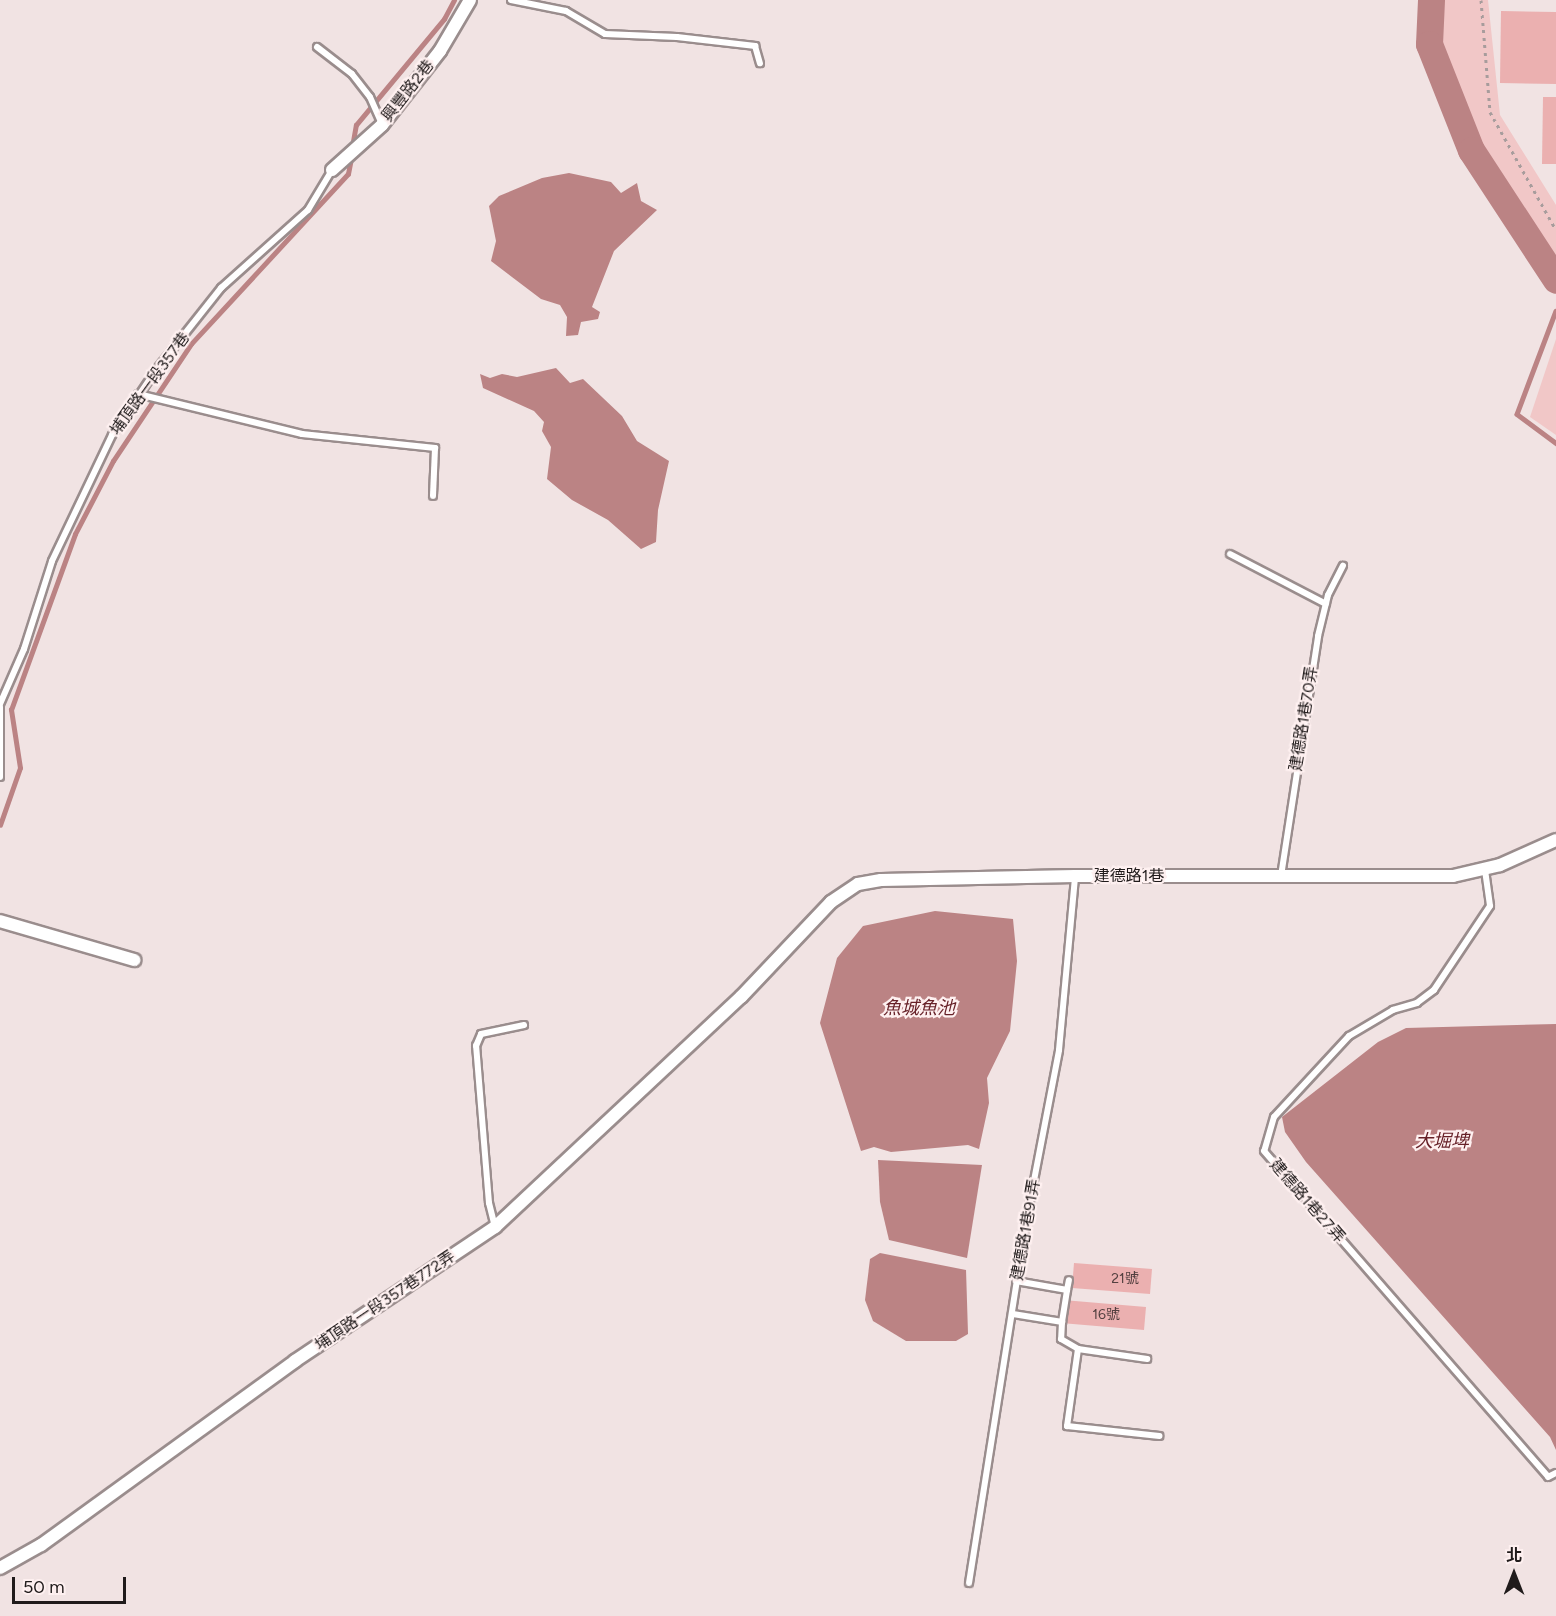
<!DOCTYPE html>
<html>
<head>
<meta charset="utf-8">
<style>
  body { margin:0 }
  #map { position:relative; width:1556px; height:1616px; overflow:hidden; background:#f1e3e3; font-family:Figtree,"Noto Sans TC",sans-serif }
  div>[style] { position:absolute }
  .green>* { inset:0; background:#f1c7c7 }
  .water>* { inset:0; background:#bb8384 }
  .stream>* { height:4.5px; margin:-2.25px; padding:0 2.25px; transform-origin:2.25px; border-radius:2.25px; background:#bb8384 }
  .river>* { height:27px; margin:-13.5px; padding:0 13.5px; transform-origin:13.5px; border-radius:13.5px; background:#bb8384 }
  .building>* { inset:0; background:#ebb0b0 }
  .path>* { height:3px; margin-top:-1.5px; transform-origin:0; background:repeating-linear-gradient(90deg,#a79c9c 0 3px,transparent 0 7.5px) }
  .roads { filter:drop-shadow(2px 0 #9a8d8d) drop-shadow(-2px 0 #9a8d8d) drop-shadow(0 2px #9a8d8d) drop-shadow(0 -2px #9a8d8d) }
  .lane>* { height:6px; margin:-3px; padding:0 3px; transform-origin:3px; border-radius:3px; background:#fff }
  .street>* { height:12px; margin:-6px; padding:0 6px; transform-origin:6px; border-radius:6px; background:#fff }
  span { translate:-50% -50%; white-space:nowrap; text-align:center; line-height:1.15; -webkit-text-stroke:4.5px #fef0f0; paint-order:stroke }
  .number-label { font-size:14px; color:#534040 }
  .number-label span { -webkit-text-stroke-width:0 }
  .street-label { font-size:16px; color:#201b1b }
  .water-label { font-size:18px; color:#672128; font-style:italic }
  .north { position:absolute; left:1484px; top:1544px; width:60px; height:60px; -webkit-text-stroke:4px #fef0f0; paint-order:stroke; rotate:0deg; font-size:16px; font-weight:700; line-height:24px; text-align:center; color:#201b1b }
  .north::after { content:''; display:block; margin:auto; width:21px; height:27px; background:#201b1b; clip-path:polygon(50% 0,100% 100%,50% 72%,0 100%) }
  .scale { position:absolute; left:12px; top:1577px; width:114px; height:27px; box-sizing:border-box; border:3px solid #201b1b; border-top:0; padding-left:8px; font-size:18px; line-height:21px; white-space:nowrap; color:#201b1b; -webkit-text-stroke:4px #fef0f0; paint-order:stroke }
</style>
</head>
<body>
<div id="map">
  <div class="green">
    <div style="clip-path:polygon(1442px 0,1488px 0,1500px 115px,1556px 205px,1556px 263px,1482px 145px,1442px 44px)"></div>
    <div style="clip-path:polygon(1556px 339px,1556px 435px,1530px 417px)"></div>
  </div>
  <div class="water">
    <div style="clip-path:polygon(569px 173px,611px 182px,621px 193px,637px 183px,641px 201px,657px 210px,614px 251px,592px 307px,600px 312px,598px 319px,581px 322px,578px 335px,566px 336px,567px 317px,560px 305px,541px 299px,491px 261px,496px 241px,489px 206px,499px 196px,542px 178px)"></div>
    <div style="clip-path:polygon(556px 368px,570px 383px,583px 379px,622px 416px,637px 441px,669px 461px,658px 510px,656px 542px,641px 549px,608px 520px,572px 500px,547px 479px,551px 447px,542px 431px,544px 422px,534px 411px,483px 388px,480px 374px,490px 378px,502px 374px,517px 377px)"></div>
    <div style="clip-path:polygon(935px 911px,1013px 919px,1017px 961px,1010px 1031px,987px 1078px,989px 1103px,979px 1149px,968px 1145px,891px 1152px,874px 1147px,861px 1151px,820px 1023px,837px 958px,863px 926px)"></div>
    <div style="clip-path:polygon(1556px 1024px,1556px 1450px,1550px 1437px,1306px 1162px,1285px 1132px,1282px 1117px,1378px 1042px,1406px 1028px)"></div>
    <div style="clip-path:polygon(878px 1160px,982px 1165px,967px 1258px,889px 1240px,880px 1202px)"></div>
    <div style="clip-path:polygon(880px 1253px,966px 1270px,968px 1334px,956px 1341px,906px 1341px,873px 1321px,865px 1300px,870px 1259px)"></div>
  </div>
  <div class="stream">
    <div style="left:352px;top:147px;width:22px;rotate:-80deg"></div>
    <div style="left:356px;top:125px;width:138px;rotate:-50.3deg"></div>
    <div style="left:444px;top:19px;width:21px;rotate:-62deg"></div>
    <div style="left:1556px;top:311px;width:110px;rotate:110.7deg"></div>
    <div style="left:1517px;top:414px;width:49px;rotate:36.6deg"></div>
    <div style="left:0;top:825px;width:60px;rotate:-70.7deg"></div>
    <div style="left:20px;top:768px;width:59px;rotate:-98.8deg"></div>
    <div style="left:11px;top:710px;width:187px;rotate:-70deg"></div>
    <div style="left:75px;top:534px;width:82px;rotate:-62.5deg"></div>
    <div style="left:113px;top:461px;width:141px;rotate:-56.3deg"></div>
    <div style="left:191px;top:344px;width:231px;rotate:-47.3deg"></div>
    <div style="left:348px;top:174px;width:16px;rotate:-79deg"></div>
  </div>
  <div class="river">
    <div style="left:1431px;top:0;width:44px;rotate:92.6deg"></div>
    <div style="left:1429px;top:44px;width:114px;rotate:68.4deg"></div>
    <div style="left:1471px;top:150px;width:155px;rotate:56.8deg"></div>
  </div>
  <div class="building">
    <div style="clip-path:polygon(1501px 11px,1556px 12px,1556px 84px,1500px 83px)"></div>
    <div style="clip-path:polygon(1543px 97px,1556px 97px,1556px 164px,1542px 164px)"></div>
    <div style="clip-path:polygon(1074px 1263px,1152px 1269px,1150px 1294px,1072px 1288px)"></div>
    <div style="clip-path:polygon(1063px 1300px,1146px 1307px,1144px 1330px,1061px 1323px)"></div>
  </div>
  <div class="path">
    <div style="left:1481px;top:0;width:112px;rotate:85.4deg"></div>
    <div style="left:1490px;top:112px;width:135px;rotate:60.8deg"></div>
  </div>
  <div class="roads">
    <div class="lane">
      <div style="left:511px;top:0;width:56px;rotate:11.3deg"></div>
      <div style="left:566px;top:11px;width:45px;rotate:30.5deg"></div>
      <div style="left:605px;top:34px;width:72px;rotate:2.4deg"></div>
      <div style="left:677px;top:37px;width:79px;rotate:6.6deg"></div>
      <div style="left:755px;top:46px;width:18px;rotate:74deg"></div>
      <div style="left:317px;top:47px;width:44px;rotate:37.6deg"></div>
      <div style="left:352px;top:74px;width:29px;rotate:52deg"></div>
      <div style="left:370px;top:97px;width:30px;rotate:66deg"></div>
      <div style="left:138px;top:394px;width:169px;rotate:13.7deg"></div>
      <div style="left:302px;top:434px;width:134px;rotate:6deg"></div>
      <div style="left:435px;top:448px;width:48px;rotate:92.4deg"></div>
      <div style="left:1230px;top:554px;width:108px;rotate:27.5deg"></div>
      <div style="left:0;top:704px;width:60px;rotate:-66.4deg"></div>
      <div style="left:24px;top:649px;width:92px;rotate:-72.3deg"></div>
      <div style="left:52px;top:561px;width:140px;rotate:-64.5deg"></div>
      <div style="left:112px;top:435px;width:78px;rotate:-55.9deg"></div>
      <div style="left:156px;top:370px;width:105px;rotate:-51.6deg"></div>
      <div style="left:221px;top:288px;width:117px;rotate:-41.9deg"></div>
      <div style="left:308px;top:210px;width:47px;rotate:-59deg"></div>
      <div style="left:0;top:707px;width:70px;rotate:90deg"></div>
      <div style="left:1485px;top:870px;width:36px;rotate:82deg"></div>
      <div style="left:1490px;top:906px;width:101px;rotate:123.7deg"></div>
      <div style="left:1434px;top:990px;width:21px;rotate:143deg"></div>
      <div style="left:1417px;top:1003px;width:25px;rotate:164deg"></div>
      <div style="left:1393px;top:1010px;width:51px;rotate:149.4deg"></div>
      <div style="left:1349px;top:1036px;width:110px;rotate:132.8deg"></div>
      <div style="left:1274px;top:1117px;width:35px;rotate:106deg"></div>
      <div style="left:1264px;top:1151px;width:432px;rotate:48.9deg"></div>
      <div style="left:1548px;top:1477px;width:9px;rotate:-27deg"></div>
      <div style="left:1281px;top:876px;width:243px;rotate:-81.2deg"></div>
      <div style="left:1318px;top:636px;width:42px;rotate:-76.3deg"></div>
      <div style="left:1328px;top:595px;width:33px;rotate:-63deg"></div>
      <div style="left:495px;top:1227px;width:25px;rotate:-104deg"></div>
      <div style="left:489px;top:1203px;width:158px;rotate:-94.7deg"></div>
      <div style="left:476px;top:1046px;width:13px;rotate:-67deg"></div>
      <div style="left:481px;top:1034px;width:44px;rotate:-11.8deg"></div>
      <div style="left:1016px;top:1281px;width:52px;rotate:10deg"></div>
      <div style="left:1067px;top:1290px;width:10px;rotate:-79deg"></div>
      <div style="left:1013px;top:1314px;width:50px;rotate:9.3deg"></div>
      <div style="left:1062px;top:1322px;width:17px;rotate:93deg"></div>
      <div style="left:1061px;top:1339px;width:20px;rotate:30deg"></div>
      <div style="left:1078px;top:1349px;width:70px;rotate:8.2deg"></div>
      <div style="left:1062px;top:1322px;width:32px;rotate:-81deg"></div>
      <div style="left:1078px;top:1349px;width:78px;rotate:98.1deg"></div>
      <div style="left:1067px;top:1426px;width:93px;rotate:6.2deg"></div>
      <div style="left:969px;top:1583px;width:365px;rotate:-81deg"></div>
      <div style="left:1026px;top:1222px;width:175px;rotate:-79.1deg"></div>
      <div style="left:1059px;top:1050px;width:175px;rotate:-84.7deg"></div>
    </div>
    <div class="street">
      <div style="left:332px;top:170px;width:67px;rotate:-42deg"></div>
      <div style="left:382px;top:125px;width:94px;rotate:-51.9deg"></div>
      <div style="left:440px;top:51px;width:59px;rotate:-59.5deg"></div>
      <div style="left:0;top:921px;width:140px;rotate:16.2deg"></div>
      <div style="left:0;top:1568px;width:47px;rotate:-29.3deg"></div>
      <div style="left:41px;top:1545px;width:314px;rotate:-35.9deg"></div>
      <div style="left:295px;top:1361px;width:241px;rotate:-33.8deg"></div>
      <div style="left:495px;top:1227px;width:337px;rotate:-43.1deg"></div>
      <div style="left:741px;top:997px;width:131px;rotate:-46.5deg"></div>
      <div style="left:831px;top:902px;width:32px;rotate:-34deg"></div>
      <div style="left:858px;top:884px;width:23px;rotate:-10deg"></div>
      <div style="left:881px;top:880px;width:194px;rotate:-1.2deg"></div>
      <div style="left:1075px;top:876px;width:378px"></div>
      <div style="left:1453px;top:876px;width:48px;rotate:-13.2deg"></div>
      <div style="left:1500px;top:865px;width:61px;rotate:-24.1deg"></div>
    </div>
  </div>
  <div class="number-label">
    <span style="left:1125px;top:1279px">21號</span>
    <span style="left:1106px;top:1315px">16號</span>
  </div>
  <div class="street-label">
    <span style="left:408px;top:91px;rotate:-52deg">興豐路2巷</span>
    <span style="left:150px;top:384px;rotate:-54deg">埔頂路一段357巷</span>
    <span style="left:1304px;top:719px;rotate:-81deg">建德路1巷70弄</span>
    <span style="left:1129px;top:876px">建德路1巷</span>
    <span style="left:1307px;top:1201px;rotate:49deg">建德路1巷27弄</span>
    <span style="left:1026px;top:1230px;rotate:-80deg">建德路1巷91弄</span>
    <span style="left:385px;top:1301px;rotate:-34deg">埔頂路一段357巷772弄</span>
  </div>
  <div class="water-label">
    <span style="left:919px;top:1008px">魚城魚池</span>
    <span style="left:1442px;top:1141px">大堀埤</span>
  </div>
  <div class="north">北</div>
  <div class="scale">50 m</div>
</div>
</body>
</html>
